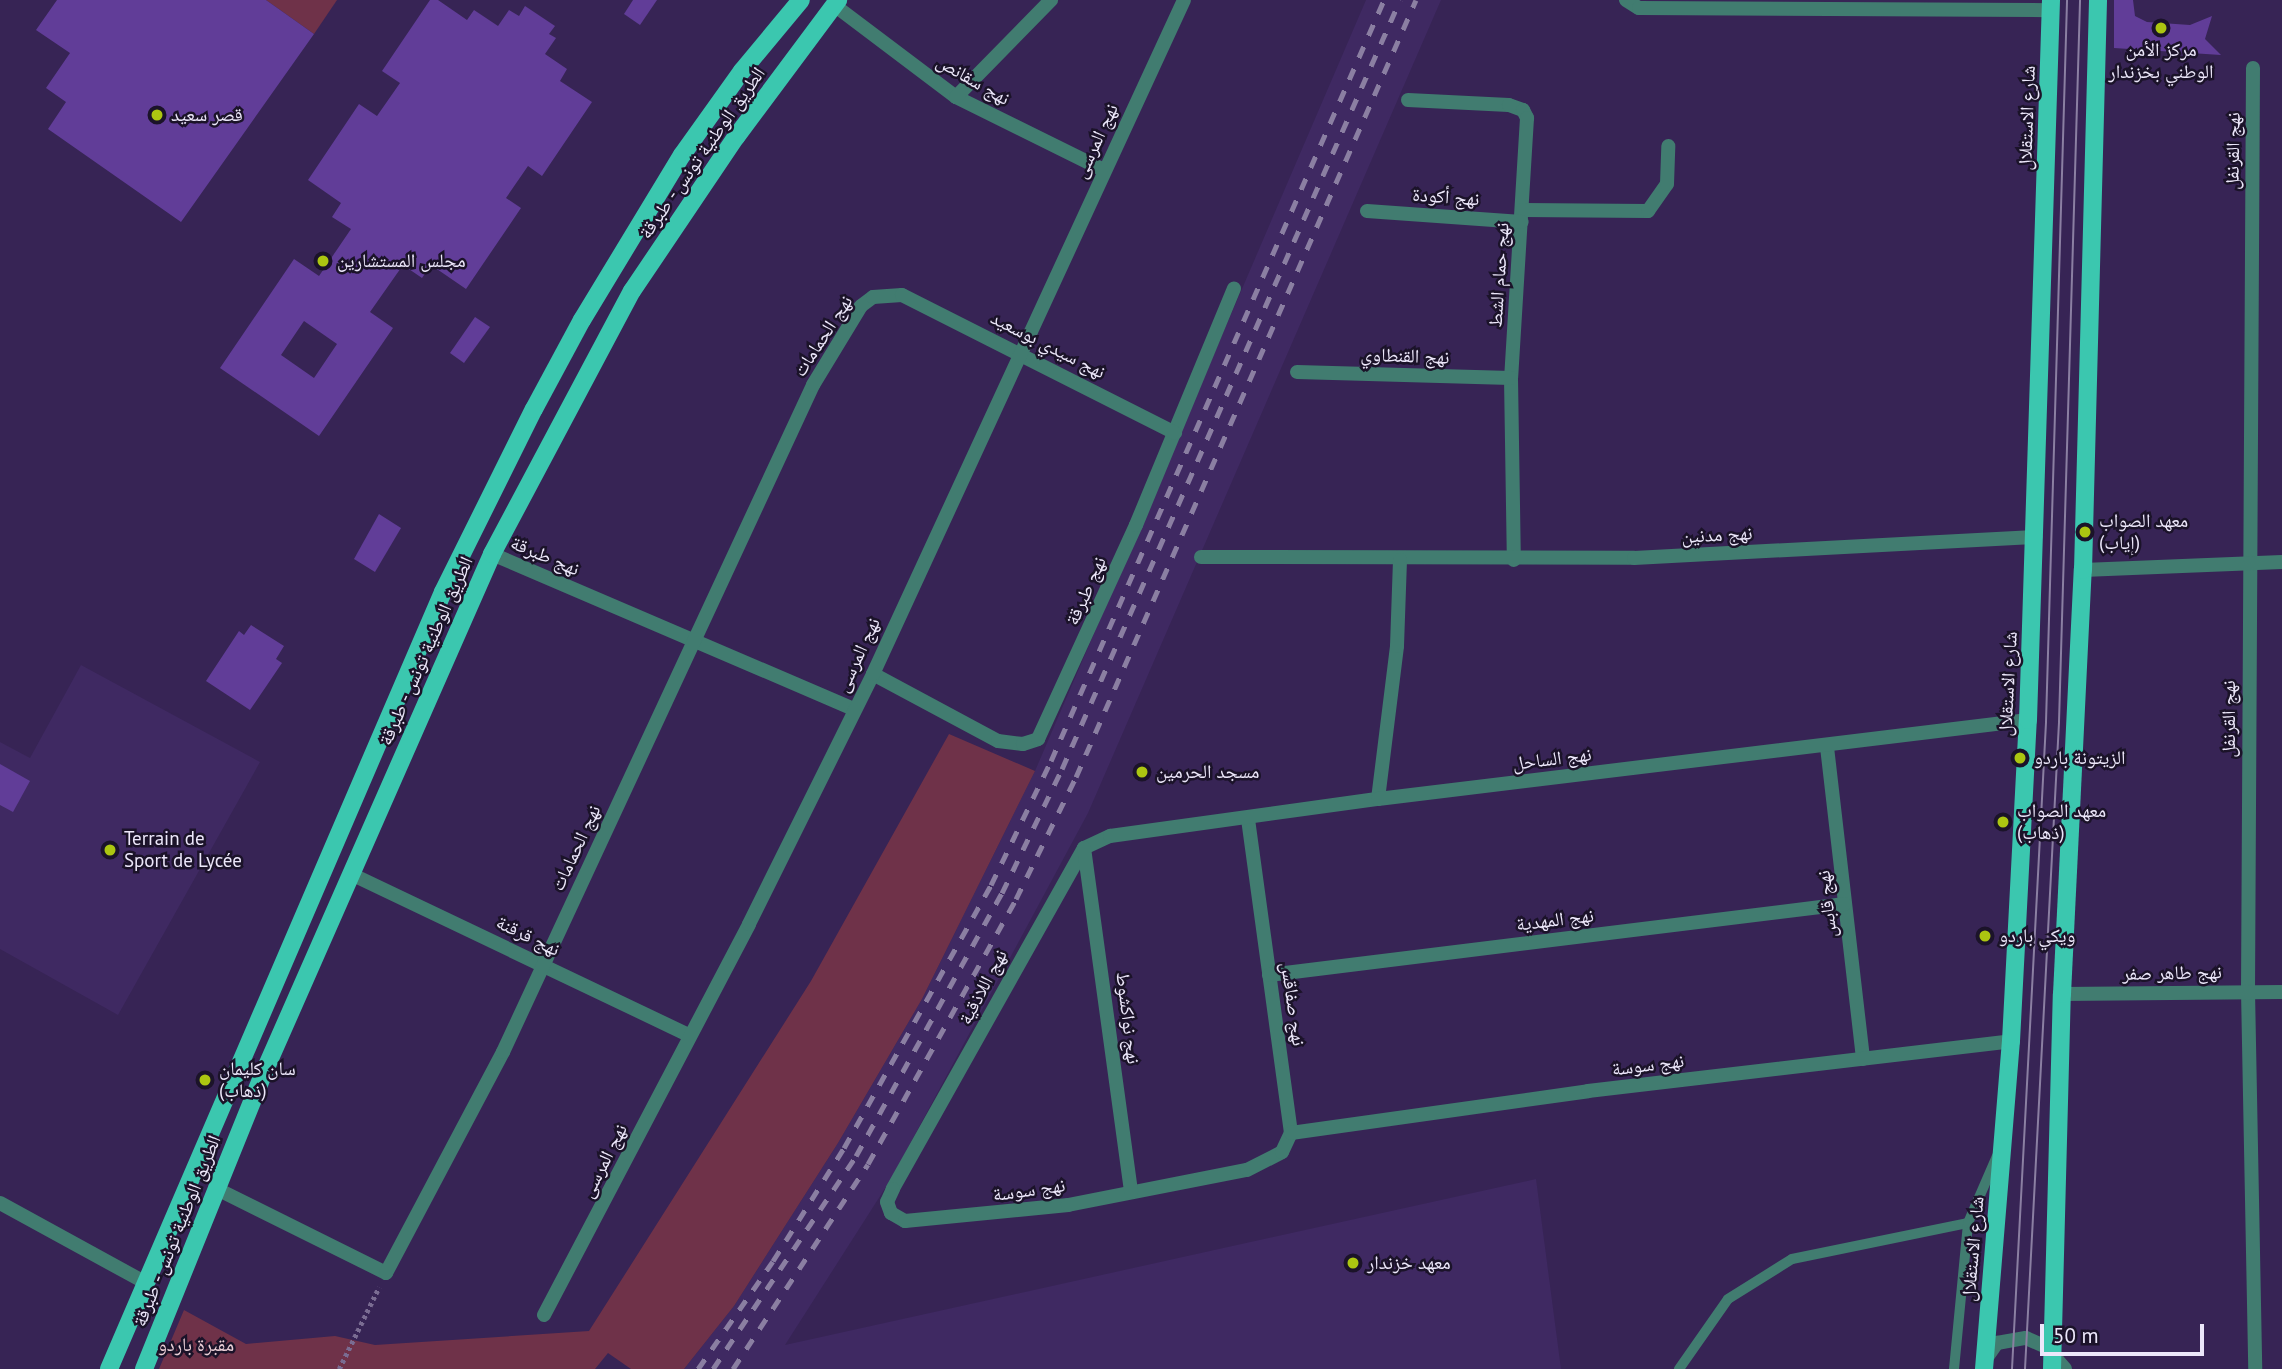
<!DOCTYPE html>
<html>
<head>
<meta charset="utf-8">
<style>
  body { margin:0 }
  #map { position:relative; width:2282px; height:1369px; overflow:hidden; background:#372455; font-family:"PT Sans","Noto Naskh Arabic",sans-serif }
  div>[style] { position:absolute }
  .built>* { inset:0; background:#3f2962 }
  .green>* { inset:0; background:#6f3249 }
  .building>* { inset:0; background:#613d98 }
  .path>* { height:4.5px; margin-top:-2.25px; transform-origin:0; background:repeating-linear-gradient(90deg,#7a6c92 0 3.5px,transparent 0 7px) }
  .service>* { height:10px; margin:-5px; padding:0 5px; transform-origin:5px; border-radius:5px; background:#417c70 }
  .minor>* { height:14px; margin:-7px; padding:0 7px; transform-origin:7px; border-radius:7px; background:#417c70 }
  .primary>* { height:18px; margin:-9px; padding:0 9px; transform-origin:9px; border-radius:9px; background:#3bc7af }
  .tram>* { height:2px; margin:-1px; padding:0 1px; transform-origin:1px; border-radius:1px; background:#8b7fa2 }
  .rail>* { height:5px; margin-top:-2.5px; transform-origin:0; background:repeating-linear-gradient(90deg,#8b7fa2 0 12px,transparent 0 24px) }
  .dots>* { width:19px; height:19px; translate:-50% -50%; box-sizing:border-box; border:4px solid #1b1329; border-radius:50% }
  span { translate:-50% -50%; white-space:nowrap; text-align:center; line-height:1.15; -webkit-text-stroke:5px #1b1329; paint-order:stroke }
  .poi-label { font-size:19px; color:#ece7fa }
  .left { translate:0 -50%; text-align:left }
  .street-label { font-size:19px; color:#ece7fa }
  .park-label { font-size:19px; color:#eccfd7 }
  .scale { position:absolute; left:2040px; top:1324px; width:164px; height:32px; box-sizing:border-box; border:4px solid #ece7fa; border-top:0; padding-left:9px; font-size:21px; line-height:24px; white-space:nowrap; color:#ece7fa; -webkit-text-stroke:5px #1b1329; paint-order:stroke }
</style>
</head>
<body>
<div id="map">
  <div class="built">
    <div style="clip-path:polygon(1366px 0,1441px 0,1088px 813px,891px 1179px,785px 1345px,1536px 1179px,1561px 1369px,684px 1369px,734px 1306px,838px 1143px,922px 999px,1035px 771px)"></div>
    <div style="clip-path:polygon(81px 665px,260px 762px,118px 1015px,0 949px,0 742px,30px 758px)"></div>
  </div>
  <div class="green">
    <div style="clip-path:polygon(266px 0,337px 0,314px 34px)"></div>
    <div style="clip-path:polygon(949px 734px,1035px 771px,922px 999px,838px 1143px,734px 1306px,684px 1369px,631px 1369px,608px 1353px,595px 1369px,159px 1369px,184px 1310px,246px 1344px,335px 1336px,375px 1345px,589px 1331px,811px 981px)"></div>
  </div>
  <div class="building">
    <div style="clip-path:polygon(57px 0,266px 0,314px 34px,181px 222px,48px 129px,66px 102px,46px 88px,70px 53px,36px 30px)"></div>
    <div style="clip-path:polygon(evenodd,430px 0,438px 0,467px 20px,474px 10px,498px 26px,509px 10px,519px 16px,525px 6px,555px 26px,549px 34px,556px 38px,545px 54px,567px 69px,560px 81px,592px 102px,542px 176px,528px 166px,506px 198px,521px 208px,466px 289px,431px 265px,422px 278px,403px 265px,370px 312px,393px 328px,319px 436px,220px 368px,294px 259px,319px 276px,351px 229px,332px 217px,341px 203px,308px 180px,359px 104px,377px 116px,400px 83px,382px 71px,430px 0,304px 321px,337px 344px,314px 378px,281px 355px,304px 321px)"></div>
    <div style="clip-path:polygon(633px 0,657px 0,640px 25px,624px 14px)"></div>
    <div style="clip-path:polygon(2114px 0,2133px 0,2135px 16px,2147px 22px,2190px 25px,2212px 16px,2205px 39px,2221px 55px,2114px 48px)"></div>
    <div style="clip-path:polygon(475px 317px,490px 327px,464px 363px,450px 353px)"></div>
    <div style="clip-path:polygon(379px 514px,401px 528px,375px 572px,354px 559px)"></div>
    <div style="clip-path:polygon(251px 625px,284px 646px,276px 659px,282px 663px,250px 710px,206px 681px,239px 631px,244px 635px)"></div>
    <div style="clip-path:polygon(0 764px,30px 781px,13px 812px,0 805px)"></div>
  </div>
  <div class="path">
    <div style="left:339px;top:1369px;width:91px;rotate:-64deg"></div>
  </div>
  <div class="service">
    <div style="left:1679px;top:1369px;width:85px;rotate:-55deg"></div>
    <div style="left:1728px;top:1299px;width:75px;rotate:-32deg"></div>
    <div style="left:1792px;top:1259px;width:180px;rotate:-11.6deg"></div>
    <div style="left:1954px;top:1369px;width:147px;rotate:-84.5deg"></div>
    <div style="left:1968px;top:1223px;width:73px;rotate:-66.6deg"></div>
  </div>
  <div class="minor">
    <div style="left:1626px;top:0;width:15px;rotate:32deg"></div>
    <div style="left:1639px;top:8px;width:412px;rotate:0.3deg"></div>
    <div style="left:834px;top:5px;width:153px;rotate:37deg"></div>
    <div style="left:956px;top:97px;width:165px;rotate:26.3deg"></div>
    <div style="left:2253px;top:68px;width:923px;rotate:90.31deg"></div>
    <div style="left:2248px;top:991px;width:378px;rotate:88.9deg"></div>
    <div style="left:956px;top:97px;width:136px;rotate:-45.6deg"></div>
    <div style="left:1408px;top:100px;width:101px;rotate:2.8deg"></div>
    <div style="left:1509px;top:105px;width:15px;rotate:20deg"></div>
    <div style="left:1523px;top:110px;width:9px;rotate:63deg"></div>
    <div style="left:1527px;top:118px;width:260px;rotate:93.5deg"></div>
    <div style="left:1511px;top:378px;width:182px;rotate:89.1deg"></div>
    <div style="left:1523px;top:210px;width:125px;rotate:0.5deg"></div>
    <div style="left:1648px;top:211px;width:33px;rotate:-55deg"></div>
    <div style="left:1667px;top:184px;width:38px;rotate:-88deg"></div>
    <div style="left:1367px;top:211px;width:155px;rotate:4.1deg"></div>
    <div style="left:1297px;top:372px;width:214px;rotate:1.6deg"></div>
    <div style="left:492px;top:554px;width:394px;rotate:23.2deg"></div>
    <div style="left:1201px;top:557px;width:433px;rotate:0.1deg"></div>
    <div style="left:1634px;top:558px;width:402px;rotate:-3deg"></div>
    <div style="left:2083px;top:570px;width:199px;rotate:-2.3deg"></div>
    <div style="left:873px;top:674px;width:142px;rotate:28.2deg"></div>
    <div style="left:998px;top:741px;width:25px;rotate:7deg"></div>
    <div style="left:1023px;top:744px;width:16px;rotate:-18deg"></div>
    <div style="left:1038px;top:739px;width:235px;rotate:-65.4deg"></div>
    <div style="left:1136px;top:525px;width:256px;rotate:-67.5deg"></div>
    <div style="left:1827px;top:747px;width:314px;rotate:83.4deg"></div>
    <div style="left:1378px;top:799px;width:154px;rotate:-82.9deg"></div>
    <div style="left:1397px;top:646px;width:86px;rotate:-88deg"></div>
    <div style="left:1084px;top:848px;width:391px;rotate:119.3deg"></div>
    <div style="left:893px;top:1189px;width:14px;rotate:115deg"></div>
    <div style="left:887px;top:1202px;width:12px;rotate:70deg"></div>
    <div style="left:891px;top:1213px;width:16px;rotate:30deg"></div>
    <div style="left:905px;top:1221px;width:164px;rotate:-5.6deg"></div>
    <div style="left:1068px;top:1205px;width:182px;rotate:-11.1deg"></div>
    <div style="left:1247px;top:1170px;width:39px;rotate:-27deg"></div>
    <div style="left:1282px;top:1152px;width:21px;rotate:-65deg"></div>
    <div style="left:1291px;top:1133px;width:316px;rotate:-97.8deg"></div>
    <div style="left:1084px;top:848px;width:29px;rotate:-25deg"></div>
    <div style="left:1110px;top:836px;width:271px;rotate:-7.9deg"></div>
    <div style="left:1378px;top:799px;width:655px;rotate:-6.93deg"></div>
    <div style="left:1084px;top:848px;width:347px;rotate:82.2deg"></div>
    <div style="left:351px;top:874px;width:373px;rotate:25.5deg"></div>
    <div style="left:1269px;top:975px;width:580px;rotate:-7.03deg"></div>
    <div style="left:2062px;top:994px;width:220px;rotate:-0.5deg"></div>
    <div style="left:1291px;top:1133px;width:300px;rotate:-8deg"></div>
    <div style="left:1588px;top:1091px;width:426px;rotate:-6.7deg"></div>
    <div style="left:215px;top:1188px;width:191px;rotate:26.4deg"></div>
    <div style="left:386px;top:1273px;width:250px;rotate:-62.1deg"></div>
    <div style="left:503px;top:1052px;width:736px;rotate:-65.07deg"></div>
    <div style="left:813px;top:385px;width:92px;rotate:-58.7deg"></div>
    <div style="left:861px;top:306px;width:15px;rotate:-37deg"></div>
    <div style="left:873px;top:297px;width:29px;rotate:-4deg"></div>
    <div style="left:902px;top:295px;width:306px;rotate:26.8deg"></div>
    <div style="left:0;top:1203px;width:166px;rotate:28.7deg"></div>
    <div style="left:544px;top:1315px;width:441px;rotate:-62.3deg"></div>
    <div style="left:749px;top:924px;width:279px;rotate:-63.6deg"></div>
    <div style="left:873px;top:674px;width:742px;rotate:-65.23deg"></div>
    <div style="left:1985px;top:1360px;width:21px;rotate:-55deg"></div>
    <div style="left:1997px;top:1343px;width:29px;rotate:-10deg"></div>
    <div style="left:2026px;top:1338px;width:22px;rotate:24deg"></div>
    <div style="left:2046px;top:1347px;width:29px;rotate:49deg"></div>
  </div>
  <div class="primary">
    <div style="left:109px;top:1369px;width:846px;rotate:-66.74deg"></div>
    <div style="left:443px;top:592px;width:204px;rotate:-63.6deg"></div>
    <div style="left:534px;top:409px;width:101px;rotate:-61.7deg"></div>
    <div style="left:582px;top:320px;width:193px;rotate:-58.8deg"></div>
    <div style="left:682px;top:155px;width:103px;rotate:-54.5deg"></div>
    <div style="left:742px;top:71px;width:92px;rotate:-50.3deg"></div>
    <div style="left:144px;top:1369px;width:323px;rotate:-68deg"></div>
    <div style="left:265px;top:1070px;width:564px;rotate:-66.25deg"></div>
    <div style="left:492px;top:554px;width:298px;rotate:-62deg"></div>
    <div style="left:632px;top:291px;width:186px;rotate:-56deg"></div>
    <div style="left:736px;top:137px;width:171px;rotate:-53.3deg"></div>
    <div style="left:1984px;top:1369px;width:329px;rotate:-85.3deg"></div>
    <div style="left:2011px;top:1041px;width:321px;rotate:-87deg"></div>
    <div style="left:2028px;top:720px;width:720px;rotate:-88.17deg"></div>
    <div style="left:2052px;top:1369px;width:375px;rotate:-88.5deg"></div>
    <div style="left:2062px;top:994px;width:425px;rotate:-87.2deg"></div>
    <div style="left:2083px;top:570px;width:570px;rotate:-88.49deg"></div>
  </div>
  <div class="tram">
    <div style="left:2012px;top:1369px;width:648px;rotate:-86.99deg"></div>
    <div style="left:2046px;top:722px;width:722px;rotate:-88.33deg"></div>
    <div style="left:2025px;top:1369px;width:648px;rotate:-86.99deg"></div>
    <div style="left:2059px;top:722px;width:722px;rotate:-88.33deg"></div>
  </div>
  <div class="rail">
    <div style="left:698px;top:1369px;width:131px;rotate:-55.2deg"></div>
    <div style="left:773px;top:1261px;width:133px;rotate:-57.9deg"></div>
    <div style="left:844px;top:1148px;width:301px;rotate:-60.8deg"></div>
    <div style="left:991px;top:885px;width:138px;rotate:-64.2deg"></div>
    <div style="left:1051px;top:761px;width:831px;rotate:-66.37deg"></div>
    <div style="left:713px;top:1369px;width:257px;rotate:-56.1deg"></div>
    <div style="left:856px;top:1156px;width:301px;rotate:-61deg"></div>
    <div style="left:1002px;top:893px;width:138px;rotate:-64.2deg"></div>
    <div style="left:1062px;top:769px;width:840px;rotate:-66.27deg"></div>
    <div style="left:733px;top:1369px;width:245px;rotate:-56.6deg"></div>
    <div style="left:868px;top:1164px;width:304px;rotate:-60.8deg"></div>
    <div style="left:1016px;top:899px;width:136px;rotate:-63.8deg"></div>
    <div style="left:1076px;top:777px;width:848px;rotate:-66.37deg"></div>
  </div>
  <div class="dots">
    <div style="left:2161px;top:28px;background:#acc611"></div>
    <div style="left:157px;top:115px;background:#acc611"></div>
    <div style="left:323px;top:261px;background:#acc611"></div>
    <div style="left:2085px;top:532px;background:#acc611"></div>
    <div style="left:2020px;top:758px;background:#acc611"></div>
    <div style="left:1142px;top:772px;background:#acc611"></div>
    <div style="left:2003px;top:822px;background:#acc611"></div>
    <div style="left:110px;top:850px;background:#acc611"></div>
    <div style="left:1985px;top:936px;background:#acc611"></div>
    <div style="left:205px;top:1080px;background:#acc611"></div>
    <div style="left:1353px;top:1263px;background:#acc611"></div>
  </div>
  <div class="poi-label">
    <span style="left:2161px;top:61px">مركز الأمن<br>الوطني بخزندار</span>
    <span class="left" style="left:171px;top:115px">قصر سعيد</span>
    <span class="left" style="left:337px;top:261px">مجلس المستشارين</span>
    <span class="left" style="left:2099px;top:532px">معهد الصواب<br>(إياب)</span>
    <span class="left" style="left:2034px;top:758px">الزيتونة باردو</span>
    <span class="left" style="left:1156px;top:772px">مسجد الحرمين</span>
    <span class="left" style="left:2017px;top:822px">معهد الصواب<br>(ذهاب)</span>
    <span class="left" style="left:124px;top:850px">Terrain de<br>Sport de Lycée</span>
    <span class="left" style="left:1999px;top:936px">ويكي باردو</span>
    <span class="left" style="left:219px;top:1080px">سان كليمان<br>(ذهاب)</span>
    <span class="left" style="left:1367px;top:1263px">معهد خزندار</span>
  </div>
  <div class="street-label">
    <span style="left:973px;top:80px;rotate:30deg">نهج سقانص</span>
    <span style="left:2027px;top:118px;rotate:-88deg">شارع الاستقلال</span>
    <span style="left:1096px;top:141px;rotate:-65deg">نهج المرسى</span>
    <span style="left:2233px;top:151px;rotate:-89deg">نهج القرنفل</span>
    <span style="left:702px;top:153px;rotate:-55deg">الطريق الوطنية تونس - طبرقة</span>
    <span style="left:1446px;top:197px;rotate:4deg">نهج أكودة</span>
    <span style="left:1499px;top:275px;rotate:-86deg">نهج حمام الشط</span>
    <span style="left:823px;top:336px;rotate:-57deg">نهج الحمامات</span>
    <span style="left:1048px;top:345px;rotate:27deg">نهج سيدي بوسعيد</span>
    <span style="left:1405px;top:356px;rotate:2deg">نهج القنطاوي</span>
    <span style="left:1717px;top:535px;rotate:-3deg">نهج مدنين</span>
    <span style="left:545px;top:556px;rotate:23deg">نهج طبرقة</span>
    <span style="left:1086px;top:591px;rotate:-66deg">نهج طبرقة</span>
    <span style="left:426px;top:651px;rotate:-66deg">الطريق الوطنية تونس - طبرقة</span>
    <span style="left:858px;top:655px;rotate:-65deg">نهج المرسى</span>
    <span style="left:2008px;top:684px;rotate:-87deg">شارع الاستقلال</span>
    <span style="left:2229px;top:719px;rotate:-90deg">نهج القرنفل</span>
    <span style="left:1552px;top:759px;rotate:-7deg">نهج الساحل</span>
    <span style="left:576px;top:848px;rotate:-65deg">نهج الحمامات</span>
    <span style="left:1827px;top:904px;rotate:-96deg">نهج قابس</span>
    <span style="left:1555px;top:920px;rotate:-7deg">نهج المهدية</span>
    <span style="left:528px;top:936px;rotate:26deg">نهج قرقنة</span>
    <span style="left:2172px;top:973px;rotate:-1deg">نهج طاهر صفر</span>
    <span style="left:983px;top:987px;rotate:-62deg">نهج اللاذقية</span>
    <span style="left:1293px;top:1004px;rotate:82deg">نهج صفاقس</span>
    <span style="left:1128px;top:1018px;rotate:83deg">نهج نواكشوط</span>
    <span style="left:1648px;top:1065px;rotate:-7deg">نهج سوسة</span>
    <span style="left:604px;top:1161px;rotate:-63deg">نهج المرسى</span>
    <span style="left:1029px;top:1190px;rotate:-8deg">نهج سوسة</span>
    <span style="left:177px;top:1231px;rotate:-68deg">الطريق الوطنية تونس - طبرقة</span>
    <span style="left:1973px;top:1249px;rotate:-85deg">شارع الاستقلال</span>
  </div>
  <div class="park-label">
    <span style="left:196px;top:1345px">مقبرة باردو</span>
  </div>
  <div class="scale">50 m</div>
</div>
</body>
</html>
